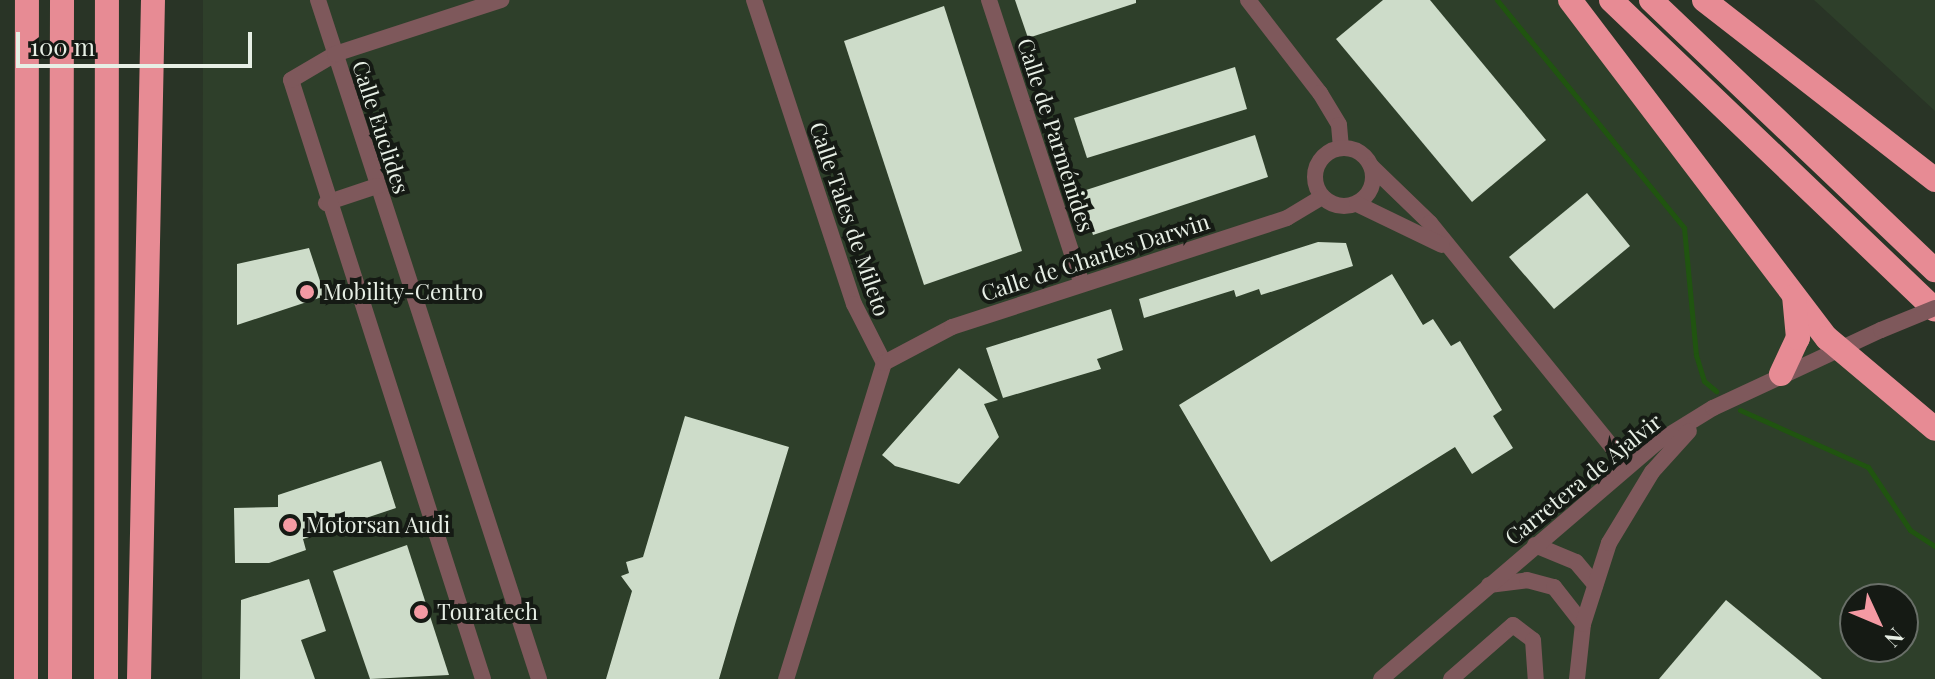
<!DOCTYPE html>
<html>
<head>
<meta charset="utf-8">
<style>
  body { margin:0 }
  #map { position:relative; width:1935px; height:679px; overflow:hidden; background:#293426; font-family:"Playfair Display",serif }
  div>[style] { position:absolute }
  .built>* { inset:0; background:#2e3f2a }
  .stream>* { height:5px; margin:-2.5px; padding:0 2.5px; transform-origin:2.5px; border-radius:2.5px; background:#205410 }
  .building>* { inset:0; background:#cddcc9 }
  .minor>* { height:16px; margin:-8px; padding:0 8px; transform-origin:8px; border-radius:8px; background:#7e585b }
  .minor>.ring { margin:-8px; padding:0; box-sizing:content-box; background:none; border:16px solid #7e585b; border-radius:50% }
  .highway>* { height:24px; margin:-12px; padding:0 12px; transform-origin:12px; border-radius:12px; background:#e78b94 }
  .minor-bridge>* { height:16px; margin:-8px; padding:0 8px; transform-origin:8px; border-radius:8px; background:#7e585b }
  .dots>* { width:22px; height:22px; translate:-50% -50%; box-sizing:border-box; border:4px solid #151a14; border-radius:50% }
  span { translate:-50% -50%; white-space:nowrap; text-align:center; line-height:1.15; -webkit-text-stroke:8px #151a14; paint-order:stroke }
  .street-label { font-size:22px; color:#e7efe5 }
  .poi-label { font-size:22px; color:#e7efe5 }
  .left { translate:0 -50%; text-align:left }
  .north { position:absolute; left:1839px; top:583px; width:80px; height:80px; box-sizing:border-box; background:#151a14; border:2px solid #696f68; border-radius:50%; rotate:134deg; font-size:22px; font-weight:700; line-height:32px; text-align:center; color:#e7efe5 }
  .north::after { content:''; display:block; margin:auto; width:28px; height:36px; background:#f49aa3; clip-path:polygon(50% 0,100% 100%,50% 72%,0 100%) }
  .scale { position:absolute; left:16px; top:32px; width:236px; height:36px; box-sizing:border-box; border:4px solid #e7efe5; border-top:0; padding-left:10px; font-size:24px; line-height:28px; white-space:nowrap; color:#e7efe5; -webkit-text-stroke:6px #151a14; paint-order:stroke }
</style>
</head>
<body>
<div id="map">
  <div class="built">
    <div style="clip-path:polygon(evenodd,203px 0,1570px 0,1820px 330px,1935px 429px,1935px 679px,202px 679px,203px 0,1855px 599px,1903px 599px,1903px 647px,1855px 647px,1855px 599px)"></div>
    <div style="clip-path:polygon(1814px 0,1935px 0,1935px 111px)"></div>
  </div>
  <div class="stream">
    <div style="left:1497px;top:0;width:295px;rotate:50.6deg"></div>
    <div style="left:1684px;top:228px;width:128px;rotate:84.6deg"></div>
    <div style="left:1696px;top:355px;width:27px;rotate:73deg"></div>
    <div style="left:1704px;top:381px;width:16px;rotate:40deg"></div>
    <div style="left:1740px;top:410px;width:140px;rotate:24deg"></div>
    <div style="left:1868px;top:467px;width:76px;rotate:56.3deg"></div>
    <div style="left:1910px;top:530px;width:30px;rotate:33deg"></div>
  </div>
  <div class="building">
    <div style="clip-path:polygon(1015px 0,1136px 0,1136px 3px,1028px 38px)"></div>
    <div style="clip-path:polygon(1383px 0,1430px 0,1546px 140px,1472px 202px,1336px 39px)"></div>
    <div style="clip-path:polygon(944px 6px,1022px 251px,924px 285px,844px 41px)"></div>
    <div style="clip-path:polygon(1235px 67px,1247px 109px,1087px 158px,1074px 118px)"></div>
    <div style="clip-path:polygon(1255px 135px,1268px 177px,1093px 235px,1080px 192px)"></div>
    <div style="clip-path:polygon(1587px 193px,1630px 246px,1554px 309px,1509px 257px)"></div>
    <div style="clip-path:polygon(1318px 242px,1346px 243px,1353px 266px,1261px 295px,1259px 289px,1236px 297px,1234px 290px,1144px 318px,1139px 299px)"></div>
    <div style="clip-path:polygon(309px 248px,325px 296px,237px 325px,237px 264px)"></div>
    <div style="clip-path:polygon(1392px 274px,1423px 325px,1433px 319px,1451px 346px,1460px 341px,1502px 410px,1493px 416px,1513px 448px,1472px 474px,1455px 447px,1271px 562px,1179px 405px)"></div>
    <div style="clip-path:polygon(1111px 309px,1123px 350px,1097px 359px,1101px 369px,1003px 398px,986px 348px)"></div>
    <div style="clip-path:polygon(959px 368px,998px 400px,984px 404px,999px 437px,959px 484px,895px 466px,882px 455px)"></div>
    <div style="clip-path:polygon(685px 416px,789px 447px,736px 621px,719px 679px,606px 679px,632px 591px,621px 576px,629px 573px,626px 562px,643px 557px)"></div>
    <div style="clip-path:polygon(381px 461px,396px 508px,303px 539px,306px 550px,269px 563px,235px 563px,234px 508px,278px 507px,278px 495px)"></div>
    <div style="clip-path:polygon(407px 545px,449px 675px,370px 679px,333px 571px)"></div>
    <div style="clip-path:polygon(309px 579px,326px 631px,301px 640px,315px 679px,240px 679px,241px 600px)"></div>
    <div style="clip-path:polygon(1726px 600px,1822px 679px,1659px 679px)"></div>
  </div>
  <div class="minor">
    <div style="left:318px;top:0;width:714px;rotate:71.97deg"></div>
    <div style="left:754px;top:0;width:320px;rotate:71.8deg"></div>
    <div style="left:854px;top:304px;width:66px;rotate:63deg"></div>
    <div style="left:884px;top:363px;width:331px;rotate:107.2deg"></div>
    <div style="left:989px;top:0;width:299px;rotate:71.9deg"></div>
    <div style="left:1248px;top:0;width:118px;rotate:52.3deg"></div>
    <div style="left:1320px;top:93px;width:37px;rotate:59deg"></div>
    <div style="left:1339px;top:125px;width:23px;rotate:85deg"></div>
    <div class="ring" style="left:1315px;top:148px;width:42px;height:42px"></div>
    <div style="left:1371px;top:166px;width:82px;rotate:44deg"></div>
    <div style="left:1430px;top:223px;width:312px;rotate:50.9deg"></div>
    <div style="left:326px;top:203px;width:54px;rotate:-18.4deg"></div>
    <div style="left:1357px;top:204px;width:94px;rotate:25.8deg"></div>
    <div style="left:884px;top:363px;width:77px;rotate:-27.9deg"></div>
    <div style="left:952px;top:327px;width:352px;rotate:-18deg"></div>
    <div style="left:1287px;top:218px;width:41px;rotate:-31deg"></div>
    <div style="left:1535px;top:545px;width:44px;rotate:22.5deg"></div>
    <div style="left:1576px;top:562px;width:30px;rotate:50deg"></div>
    <div style="left:1489px;top:585px;width:38px;rotate:-7deg"></div>
    <div style="left:1527px;top:580px;width:28px;rotate:15deg"></div>
    <div style="left:1554px;top:587px;width:47px;rotate:51.9deg"></div>
    <div style="left:483px;top:679px;width:629px;rotate:-107.77deg"></div>
    <div style="left:291px;top:80px;width:51px;rotate:-30.6deg"></div>
    <div style="left:335px;top:54px;width:175px;rotate:-18deg"></div>
    <div style="left:1381px;top:679px;width:362px;rotate:-40.6deg"></div>
    <div style="left:1656px;top:443px;width:67px;rotate:-31.6deg"></div>
    <div style="left:1713px;top:408px;width:185px;rotate:-24.9deg"></div>
    <div style="left:1451px;top:679px;width:82px;rotate:-41.1deg"></div>
    <div style="left:1513px;top:625px;width:25px;rotate:37deg"></div>
    <div style="left:1533px;top:640px;width:39px;rotate:86deg"></div>
    <div style="left:1577px;top:679px;width:55px;rotate:-83.8deg"></div>
    <div style="left:1583px;top:624px;width:85px;rotate:-72.2deg"></div>
    <div style="left:1609px;top:543px;width:83px;rotate:-58.8deg"></div>
    <div style="left:1652px;top:472px;width:55px;rotate:-47.9deg"></div>
  </div>
  <div class="highway">
    <div style="left:1570px;top:0;width:425px;rotate:52.8deg"></div>
    <div style="left:1827px;top:338px;width:141px;rotate:40.1deg"></div>
    <div style="left:1611px;top:0;width:448px;rotate:43.7deg"></div>
    <div style="left:1651px;top:0;width:392px;rotate:43.6deg"></div>
    <div style="left:1704px;top:0;width:293px;rotate:37.9deg"></div>
    <div style="left:1781px;top:374px;width:40px;rotate:-65deg"></div>
    <div style="left:1798px;top:338px;width:42px;rotate:-95.4deg"></div>
    <div style="left:26px;top:679px;width:679px;rotate:-89.92deg"></div>
    <div style="left:60px;top:679px;width:679px;rotate:-89.83deg"></div>
    <div style="left:106px;top:679px;width:679px;rotate:-89.92deg"></div>
    <div style="left:139px;top:679px;width:679px;rotate:-88.82deg"></div>
  </div>
  <div class="minor-bridge">
    <div style="left:1881px;top:330px;width:58px;rotate:-22.2deg"></div>
  </div>
  <div class="dots">
    <div style="left:307px;top:292px;background:#f49aa3"></div>
    <div style="left:290px;top:525px;background:#f49aa3"></div>
    <div style="left:421px;top:612px;background:#f49aa3"></div>
  </div>
  <div class="street-label">
    <span style="left:381px;top:127px;rotate:72deg">Calle Euclides</span>
    <span style="left:1056px;top:135px;rotate:72deg">Calle de Parménides</span>
    <span style="left:850px;top:219px;rotate:71deg">Calle Tales de Mileto</span>
    <span style="left:1095px;top:257px;rotate:-18deg">Calle de Charles Darwin</span>
    <span style="left:1583px;top:479px;rotate:-39deg">Carretera de Ajalvir</span>
  </div>
  <div class="poi-label">
    <span class="left" style="left:323px;top:292px">Mobility-Centro</span>
    <span class="left" style="left:306px;top:525px">Motorsan Audi</span>
    <span class="left" style="left:437px;top:612px">Touratech</span>
  </div>
  <div class="north">N</div>
  <div class="scale">100 m</div>
</div>
</body>
</html>
